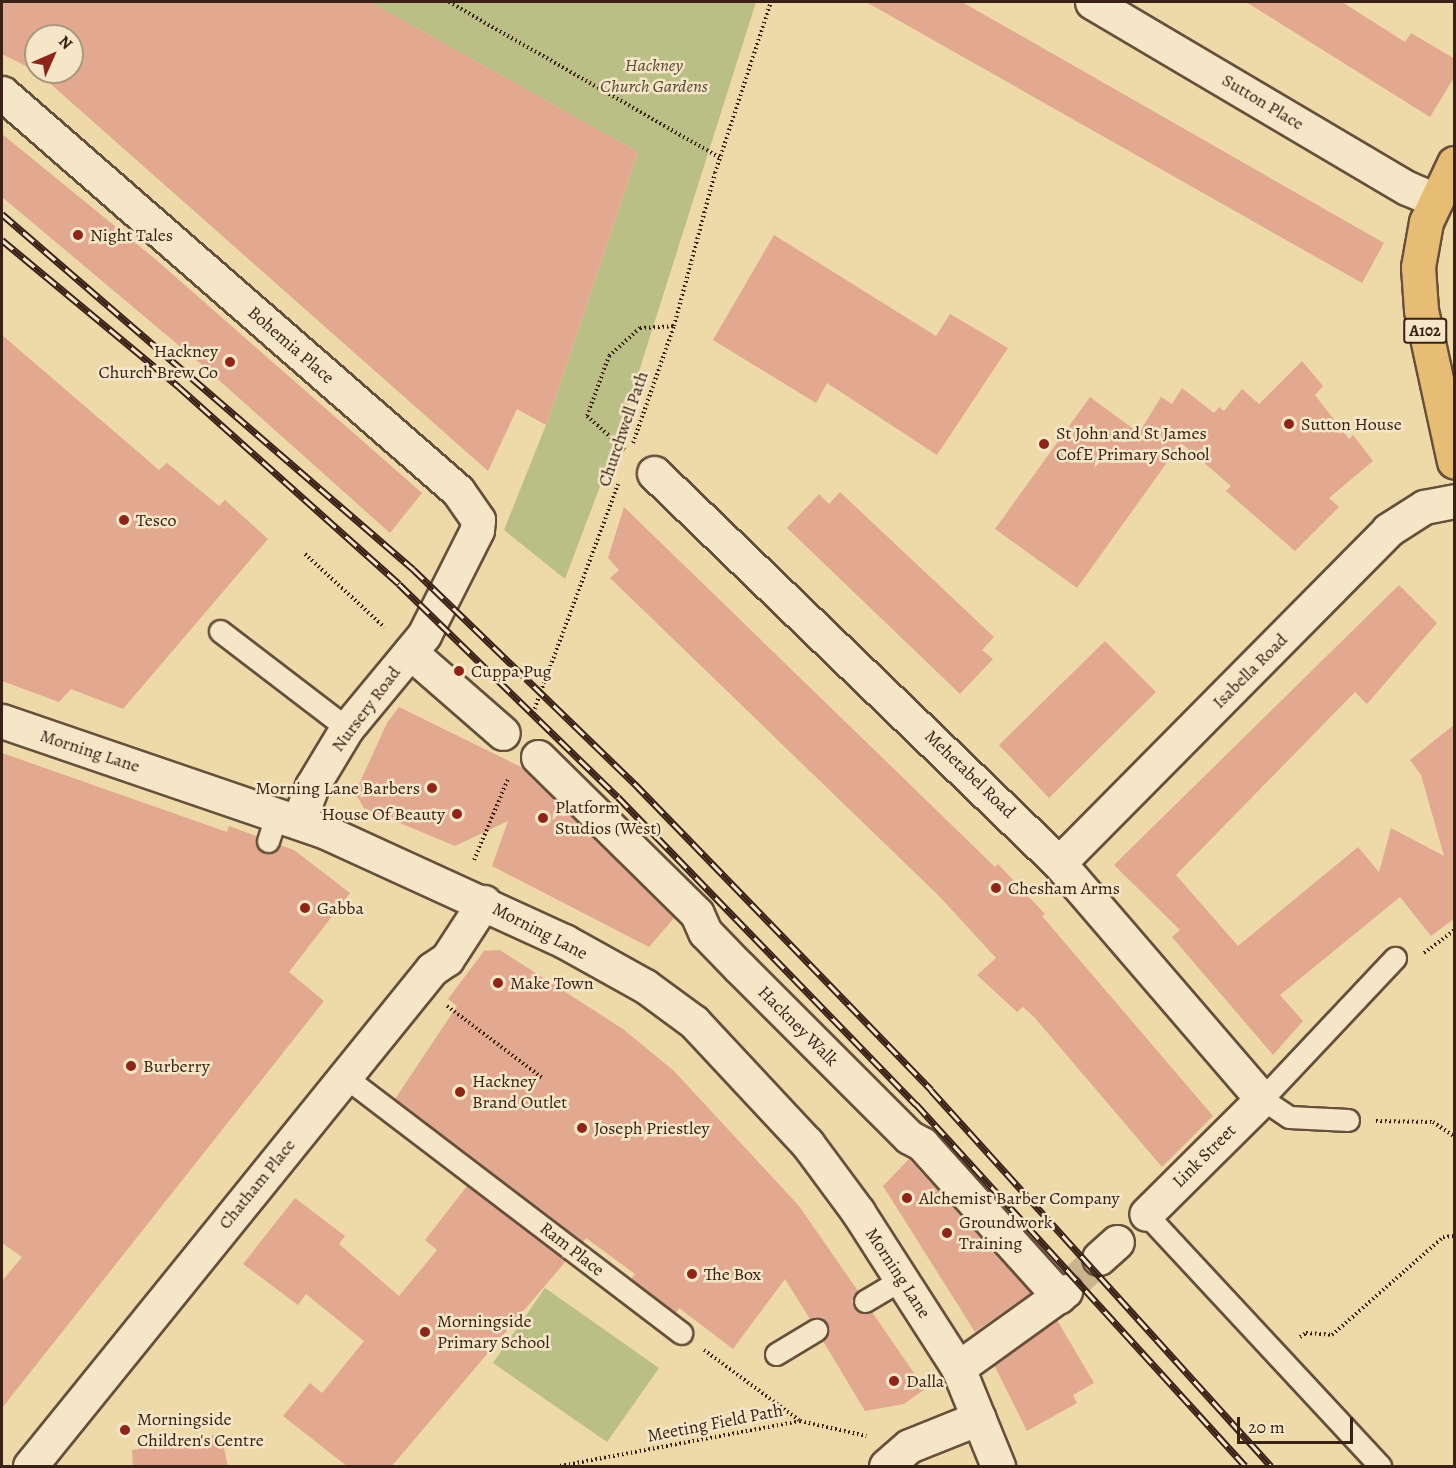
<!DOCTYPE html>
<html>
<head>
<meta charset="utf-8">
<style>
  body { margin:0 }
  #map { position:relative; width:1456px; height:1468px; overflow:hidden; background:#eed9a8; font-family:Alegreya,serif }
  div>[style] { position:absolute }
  .green>* { inset:0; background:#babf86 }
  .building>* { inset:0; background:#e3a890 }
  .street-tunnel>* { height:33px; margin-top:-16.5px; transform-origin:0; background:repeating-linear-gradient(90deg,#cab48b 0 33px,transparent 0 49px) }
  .path>* { height:4px; margin-top:-2px; transform-origin:0; background:repeating-linear-gradient(90deg,#392117 0 1.5px,transparent 0 4.5px) }
  .roads { filter:drop-shadow(2px 0 #664f3b) drop-shadow(-2px 0 #664f3b) drop-shadow(0 2px #664f3b) drop-shadow(0 -2px #664f3b) }
  .lane>* { height:21px; margin:-10.5px; padding:0 10.5px; transform-origin:10.5px; border-radius:10.5px; background:#f4e6c6 }
  .street>* { height:33px; margin:-16.5px; padding:0 16.5px; transform-origin:16.5px; border-radius:16.5px; background:#f4e6c6 }
  .secondary>* { height:33px; margin:-16.5px; padding:0 16.5px; transform-origin:16.5px; border-radius:16.5px; background:#f4e6c6 }
  .highway>* { height:33px; margin:-16.5px; padding:0 16.5px; transform-origin:16.5px; border-radius:16.5px; background:#e7bc74 }
  .rail>* { height:7px; margin-top:-3.5px; transform-origin:0; background:repeating-linear-gradient(90deg,#f4e6c6 0 14px,#392117 0 28px); box-sizing:border-box; border-block:2px solid #392117 }
  .dots>* { width:16px; height:16px; translate:-50% -50%; box-sizing:border-box; border:3px solid #f4e6c6; border-radius:50% }
  span { translate:-50% -50%; white-space:nowrap; text-align:center; line-height:1.15; -webkit-text-stroke:5px #f4e6c6; paint-order:stroke }
  .shield-label span { padding:2px 4px; background:#f4e6c6; border:2px solid; border-radius:4px; -webkit-text-stroke-width:0 }
  .shield-label { font-size:16px; color:#392117; font-weight:700 }
  .park-label { font-size:18px; color:#594833; font-style:italic }
  .street-label { font-size:18px; color:#392117 }
  .poi-label { font-size:18px; color:#392117 }
  .left { translate:0 -50%; text-align:left }
  .right { translate:-100% -50%; text-align:right }
  .frame { position:absolute; inset:0; border:3px solid #392117; pointer-events:none }
  .north { position:absolute; left:24px; top:24px; width:60px; height:60px; box-sizing:border-box; background:#f4e6c6; border:2px solid #a99780; border-radius:50%; rotate:45deg; font-size:16px; font-weight:700; line-height:24px; text-align:center; color:#392117 }
  .north::after { content:''; display:block; margin:auto; width:21px; height:27px; background:#8f2418; clip-path:polygon(50% 0,100% 100%,50% 72%,0 100%) }
  .scale { position:absolute; left:1237px; top:1417px; width:116px; height:27px; box-sizing:border-box; border:3px solid #392117; border-top:0; padding-left:8px; font-size:18px; line-height:21px; white-space:nowrap; color:#392117; -webkit-text-stroke:4px #f4e6c6; paint-order:stroke }
</style>
</head>
<body>
<div id="map">
  <div class="green">
    <div style="clip-path:polygon(370px 2px,756px 2px,616px 444px,565px 579px,504px 530px,546px 425px,638px 152px)"></div>
    <div style="clip-path:polygon(545px 1288px,659px 1368px,607px 1442px,493px 1363px)"></div>
  </div>
  <div class="building">
    <div style="clip-path:polygon(2px 2px,370px 2px,638px 152px,546px 425px,517px 409px,488px 471px,37px 72px,72px 72px,72px 36px,36px 36px,36px 71px,2px 54px)"></div>
    <div style="clip-path:polygon(866px 2px,962px 2px,1384px 243px,1362px 283px)"></div>
    <div style="clip-path:polygon(1246px 2px,1342px 2px,1405px 42px,1411px 33px,1455px 59px,1455px 76px,1430px 117px)"></div>
    <div style="clip-path:polygon(2px 134px,154px 258px,422px 493px,390px 533px,201px 364px,2px 197px)"></div>
    <div style="clip-path:polygon(774px 235px,936px 336px,950px 314px,1008px 348px,937px 455px,827px 383px,816px 403px,713px 340px)"></div>
    <div style="clip-path:polygon(2px 335px,159px 470px,167px 463px,219px 506px,225px 500px,268px 539px,123px 709px,71px 689px,59px 702px,2px 681px)"></div>
    <div style="clip-path:polygon(1302px 361px,1323px 386px,1315px 395px,1349px 439px,1353px 435px,1373px 461px,1329px 498px,1339px 507px,1295px 551px,1226px 491px,1231px 486px,1181px 443px,1077px 588px,995px 529px,1090px 397px,1139px 433px,1161px 397px,1172px 404px,1182px 388px,1214px 413px,1219px 407px,1224px 411px,1242px 389px,1259px 404px)"></div>
    <div style="clip-path:polygon(840px 492px,994px 637px,982px 650px,993px 659px,960px 694px,787px 528px,819px 494px,829px 504px)"></div>
    <div style="clip-path:polygon(624px 507px,995px 867px,998px 864px,1045px 914px,1042px 916px,1213px 1116px,1162px 1167px,1035px 1018px,1023px 1007px,1017px 1012px,977px 975px,996px 958px,939px 896px,610px 578px,619px 570px,608px 558px)"></div>
    <div style="clip-path:polygon(1399px 585px,1437px 623px,1367px 704px,1355px 692px,1176px 875px,1238px 946px,1358px 847px,1379px 872px,1391px 828px,1444px 856px,1421px 775px,1410px 760px,1455px 724px,1455px 918px,1431px 936px,1400px 897px,1280px 995px,1303px 1021px,1273px 1055px,1172px 937px,1180px 930px,1114px 865px)"></div>
    <div style="clip-path:polygon(1105px 641px,1156px 692px,1049px 798px,999px 745px)"></div>
    <div style="clip-path:polygon(399px 707px,523px 768px,674px 918px,649px 947px,492px 866px,508px 821px,455px 846px,364px 808px,355px 793px,387px 723px)"></div>
    <div style="clip-path:polygon(2px 753px,227px 832px,229px 826px,256px 836px,256px 844px,264px 853px,271px 853px,280px 845px,294px 850px,350px 893px,289px 972px,324px 1001px,2px 1408px,2px 1281px,22px 1257px,2px 1243px)"></div>
    <div style="clip-path:polygon(500px 950px,623px 1029px,674px 1071px,799px 1206px,858px 1291px,852px 1301px,854px 1308px,865px 1314px,872px 1312px,925px 1389px,904px 1404px,865px 1411px,823px 1341px,829px 1330px,827px 1323px,816px 1317px,810px 1319px,785px 1279px,733px 1349px,679px 1308px,676px 1313px,631px 1279px,635px 1274px,586px 1238px,583px 1242px,395px 1099px,457px 1006px,448px 999px,484px 951px)"></div>
    <div style="clip-path:polygon(909px 1159px,1031px 1293px,975px 1332px,883px 1186px)"></div>
    <div style="clip-path:polygon(467px 1186px,566px 1261px,391px 1467px,348px 1467px,283px 1416px,310px 1383px,322px 1393px,364px 1341px,306px 1294px,298px 1305px,243px 1264px,295px 1198px,345px 1236px,339px 1244px,399px 1296px,437px 1250px,425px 1240px)"></div>
    <div style="clip-path:polygon(1057px 1320px,1094px 1383px,1073px 1395px,1077px 1403px,1027px 1431px,994px 1365px)"></div>
    <div style="clip-path:polygon(221px 1434px,228px 1467px,133px 1467px,132px 1450px)"></div>
  </div>
  <div class="street-tunnel">
    <div style="left:1065px;top:1291px;width:47px;rotate:-44.1deg"></div>
  </div>
  <div class="path">
    <div style="left:449px;top:2px;width:313px;rotate:29.9deg"></div>
    <div style="left:633px;top:443px;width:124px;rotate:-70.7deg"></div>
    <div style="left:674px;top:326px;width:158px;rotate:-75deg"></div>
    <div style="left:715px;top:173px;width:180px;rotate:-71.9deg"></div>
    <div style="left:625px;top:450px;width:51px;rotate:-138.2deg"></div>
    <div style="left:587px;top:416px;width:64px;rotate:-69.9deg"></div>
    <div style="left:609px;top:356px;width:42px;rotate:-42.1deg"></div>
    <div style="left:640px;top:328px;width:34px;rotate:-3deg"></div>
    <div style="left:305px;top:554px;width:108px;rotate:42.7deg"></div>
    <div style="left:533px;top:713px;width:244px;rotate:-69.6deg"></div>
    <div style="left:474px;top:860px;width:88px;rotate:-67.2deg"></div>
    <div style="left:1424px;top:953px;width:38px;rotate:-37deg"></div>
    <div style="left:447px;top:1006px;width:121px;rotate:37deg"></div>
    <div style="left:1376px;top:1121px;width:57px;rotate:1deg"></div>
    <div style="left:1433px;top:1122px;width:25px;rotate:34deg"></div>
    <div style="left:1300px;top:1337px;width:7px;rotate:-34deg"></div>
    <div style="left:1306px;top:1333px;width:26px;rotate:4deg"></div>
    <div style="left:1332px;top:1335px;width:148px;rotate:-41.4deg"></div>
    <div style="left:1443px;top:1237px;width:11px;rotate:-5deg"></div>
    <div style="left:704px;top:1350px;width:118px;rotate:36.4deg"></div>
    <div style="left:560px;top:1466px;width:244px;rotate:-10.6deg"></div>
    <div style="left:800px;top:1421px;width:68px;rotate:12.8deg"></div>
  </div>
  <div class="roads">
    <div class="lane">
      <div style="left:220px;top:631px;width:160px;rotate:37.4deg"></div>
      <div style="left:268px;top:841px;width:29px;rotate:-72deg"></div>
      <div style="left:344px;top:1076px;width:424px;rotate:37.3deg"></div>
      <div style="left:1348px;top:1120px;width:59px;rotate:-177.1deg"></div>
      <div style="left:1289px;top:1117px;width:32px;rotate:-146deg"></div>
      <div style="left:1262px;top:1099px;width:194px;rotate:-46.7deg"></div>
      <div style="left:1146px;top:1214px;width:344px;rotate:47.1deg"></div>
      <div style="left:865px;top:1301px;width:43px;rotate:-30.7deg"></div>
      <div style="left:776px;top:1354px;width:47px;rotate:-31deg"></div>
    </div>
    <div class="street">
      <div style="left:1092px;top:2px;width:366px;rotate:30.6deg"></div>
      <div style="left:1407px;top:188px;width:30px;rotate:23deg"></div>
      <div style="left:2px;top:93px;width:605px;rotate:41.11deg"></div>
      <div style="left:458px;top:491px;width:35px;rotate:55deg"></div>
      <div style="left:478px;top:520px;width:10px;rotate:96deg"></div>
      <div style="left:477px;top:530px;width:118px;rotate:116.8deg"></div>
      <div style="left:424px;top:635px;width:121px;rotate:129.6deg"></div>
      <div style="left:347px;top:728px;width:68px;rotate:121.1deg"></div>
      <div style="left:312px;top:786px;width:36px;rotate:111deg"></div>
      <div style="left:654px;top:473px;width:562px;rotate:43.92deg"></div>
      <div style="left:1059px;top:863px;width:311px;rotate:49.3deg"></div>
      <div style="left:1262px;top:1099px;width:163px;rotate:135.2deg"></div>
      <div style="left:410px;top:652px;width:123px;rotate:41.1deg"></div>
      <div style="left:538px;top:757px;width:223px;rotate:44.6deg"></div>
      <div style="left:697px;top:914px;width:20px;rotate:66deg"></div>
      <div style="left:705px;top:932px;width:49px;rotate:45.8deg"></div>
      <div style="left:739px;top:967px;width:240px;rotate:45deg"></div>
      <div style="left:909px;top:1137px;width:15px;rotate:28deg"></div>
      <div style="left:922px;top:1144px;width:205px;rotate:48deg"></div>
      <div style="left:1059px;top:863px;width:468px;rotate:-45.3deg"></div>
      <div style="left:1388px;top:530px;width:43px;rotate:-32.6deg"></div>
      <div style="left:1424px;top:507px;width:31px;rotate:-11deg"></div>
      <div style="left:1099px;top:1258px;width:24px;rotate:-42deg"></div>
      <div style="left:958px;top:1368px;width:132px;rotate:-35.7deg"></div>
      <div style="left:30px;top:1466px;width:639px;rotate:-51.03deg"></div>
      <div style="left:432px;top:969px;width:18px;rotate:-34deg"></div>
      <div style="left:447px;top:959px;width:68px;rotate:-57deg"></div>
      <div style="left:886px;top:1466px;width:30px;rotate:-41deg"></div>
      <div style="left:909px;top:1446px;width:75px;rotate:-21.8deg"></div>
    </div>
    <div class="secondary">
      <div style="left:2px;top:721px;width:342px;rotate:18.9deg"></div>
      <div style="left:326px;top:832px;width:262px;rotate:24.6deg"></div>
      <div style="left:564px;top:941px;width:93px;rotate:29.1deg"></div>
      <div style="left:645px;top:986px;width:61px;rotate:36.3deg"></div>
      <div style="left:694px;top:1022px;width:166px;rotate:47deg"></div>
      <div style="left:807px;top:1143px;width:86px;rotate:53.5deg"></div>
      <div style="left:858px;top:1212px;width:185px;rotate:57.3deg"></div>
      <div style="left:958px;top:1368px;width:106px;rotate:67.8deg"></div>
    </div>
    <div class="highway">
      <div style="left:1454px;top:163px;width:65px;rotate:115.4deg"></div>
      <div style="left:1426px;top:222px;width:46px;rotate:100.1deg"></div>
      <div style="left:1418px;top:267px;width:43px;rotate:86deg"></div>
      <div style="left:1421px;top:310px;width:155px;rotate:77.7deg"></div>
    </div>
  </div>
  <div class="rail">
    <div style="left:2px;top:214px;width:543px;rotate:40.82deg"></div>
    <div style="left:413px;top:569px;width:308px;rotate:44.1deg"></div>
    <div style="left:634px;top:783px;width:427px;rotate:45.9deg"></div>
    <div style="left:931px;top:1090px;width:507px;rotate:47.88deg"></div>
    <div style="left:2px;top:240px;width:230px;rotate:39.7deg"></div>
    <div style="left:179px;top:387px;width:295px;rotate:41.8deg"></div>
    <div style="left:399px;top:584px;width:305px;rotate:44.2deg"></div>
    <div style="left:618px;top:797px;width:428px;rotate:45.9deg"></div>
    <div style="left:916px;top:1104px;width:489px;rotate:47.7deg"></div>
  </div>
  <div class="dots">
    <div style="left:78px;top:235px;background:#8f2418"></div>
    <div style="left:230px;top:362px;background:#8f2418"></div>
    <div style="left:1289px;top:424px;background:#8f2418"></div>
    <div style="left:1044px;top:444px;background:#8f2418"></div>
    <div style="left:124px;top:520px;background:#8f2418"></div>
    <div style="left:459px;top:671px;background:#8f2418"></div>
    <div style="left:432px;top:788px;background:#8f2418"></div>
    <div style="left:457px;top:814px;background:#8f2418"></div>
    <div style="left:543px;top:818px;background:#8f2418"></div>
    <div style="left:996px;top:888px;background:#8f2418"></div>
    <div style="left:305px;top:908px;background:#8f2418"></div>
    <div style="left:498px;top:983px;background:#8f2418"></div>
    <div style="left:131px;top:1066px;background:#8f2418"></div>
    <div style="left:460px;top:1092px;background:#8f2418"></div>
    <div style="left:582px;top:1128px;background:#8f2418"></div>
    <div style="left:907px;top:1198px;background:#8f2418"></div>
    <div style="left:947px;top:1233px;background:#8f2418"></div>
    <div style="left:692px;top:1274px;background:#8f2418"></div>
    <div style="left:425px;top:1332px;background:#8f2418"></div>
    <div style="left:894px;top:1381px;background:#8f2418"></div>
    <div style="left:125px;top:1430px;background:#8f2418"></div>
  </div>
  <div class="shield-label">
    <span style="left:1425px;top:331px">A102</span>
  </div>
  <div class="park-label">
    <span style="left:654px;top:76px">Hackney<br>Church Gardens</span>
  </div>
  <div class="street-label">
    <span style="left:1263px;top:102px;rotate:31deg">Sutton Place</span>
    <span style="left:291px;top:345px;rotate:41deg">Bohemia Place</span>
    <span style="left:623px;top:429px;rotate:-71deg">Churchwell Path</span>
    <span style="left:1250px;top:671px;rotate:-45deg">Isabella Road</span>
    <span style="left:366px;top:709px;rotate:-53deg">Nursery Road</span>
    <span style="left:90px;top:751px;rotate:18deg">Morning Lane</span>
    <span style="left:970px;top:774px;rotate:44deg">Mehetabel Road</span>
    <span style="left:540px;top:931px;rotate:27deg">Morning Lane</span>
    <span style="left:798px;top:1026px;rotate:45deg">Hackney Walk</span>
    <span style="left:1204px;top:1156px;rotate:-45deg">Link Street</span>
    <span style="left:257px;top:1184px;rotate:-51deg">Chatham Place</span>
    <span style="left:572px;top:1249px;rotate:38deg">Ram Place</span>
    <span style="left:898px;top:1273px;rotate:57deg">Morning Lane</span>
    <span style="left:715px;top:1423px;rotate:-11deg">Meeting Field Path</span>
  </div>
  <div class="poi-label">
    <span class="left" style="left:90px;top:235px">Night Tales</span>
    <span class="right" style="left:218px;top:362px">Hackney<br>Church Brew Co</span>
    <span class="left" style="left:1301px;top:424px">Sutton House</span>
    <span class="left" style="left:1056px;top:444px">St John and St James<br>CofE Primary School</span>
    <span class="left" style="left:136px;top:520px">Tesco</span>
    <span class="left" style="left:471px;top:671px">Cuppa Pug</span>
    <span class="right" style="left:420px;top:788px">Morning Lane Barbers</span>
    <span class="left" style="left:555px;top:818px">Platform<br>Studios (West)</span>
    <span class="right" style="left:445px;top:814px">House Of Beauty</span>
    <span class="left" style="left:1008px;top:888px">Chesham Arms</span>
    <span class="left" style="left:317px;top:908px">Gabba</span>
    <span class="left" style="left:510px;top:983px">Make Town</span>
    <span class="left" style="left:143px;top:1066px">Burberry</span>
    <span class="left" style="left:472px;top:1092px">Hackney<br>Brand Outlet</span>
    <span class="left" style="left:594px;top:1128px">Joseph Priestley</span>
    <span class="left" style="left:919px;top:1198px">Alchemist Barber Company</span>
    <span class="left" style="left:959px;top:1233px">Groundwork<br>Training</span>
    <span class="left" style="left:704px;top:1274px">The Box</span>
    <span class="left" style="left:437px;top:1332px">Morningside<br>Primary School</span>
    <span class="left" style="left:906px;top:1381px">Dalla</span>
    <span class="left" style="left:137px;top:1430px">Morningside<br>Children's Centre</span>
  </div>
  <div class="frame"></div>
  <div class="north">N</div>
  <div class="scale">20 m</div>
</div>
</body>
</html>
